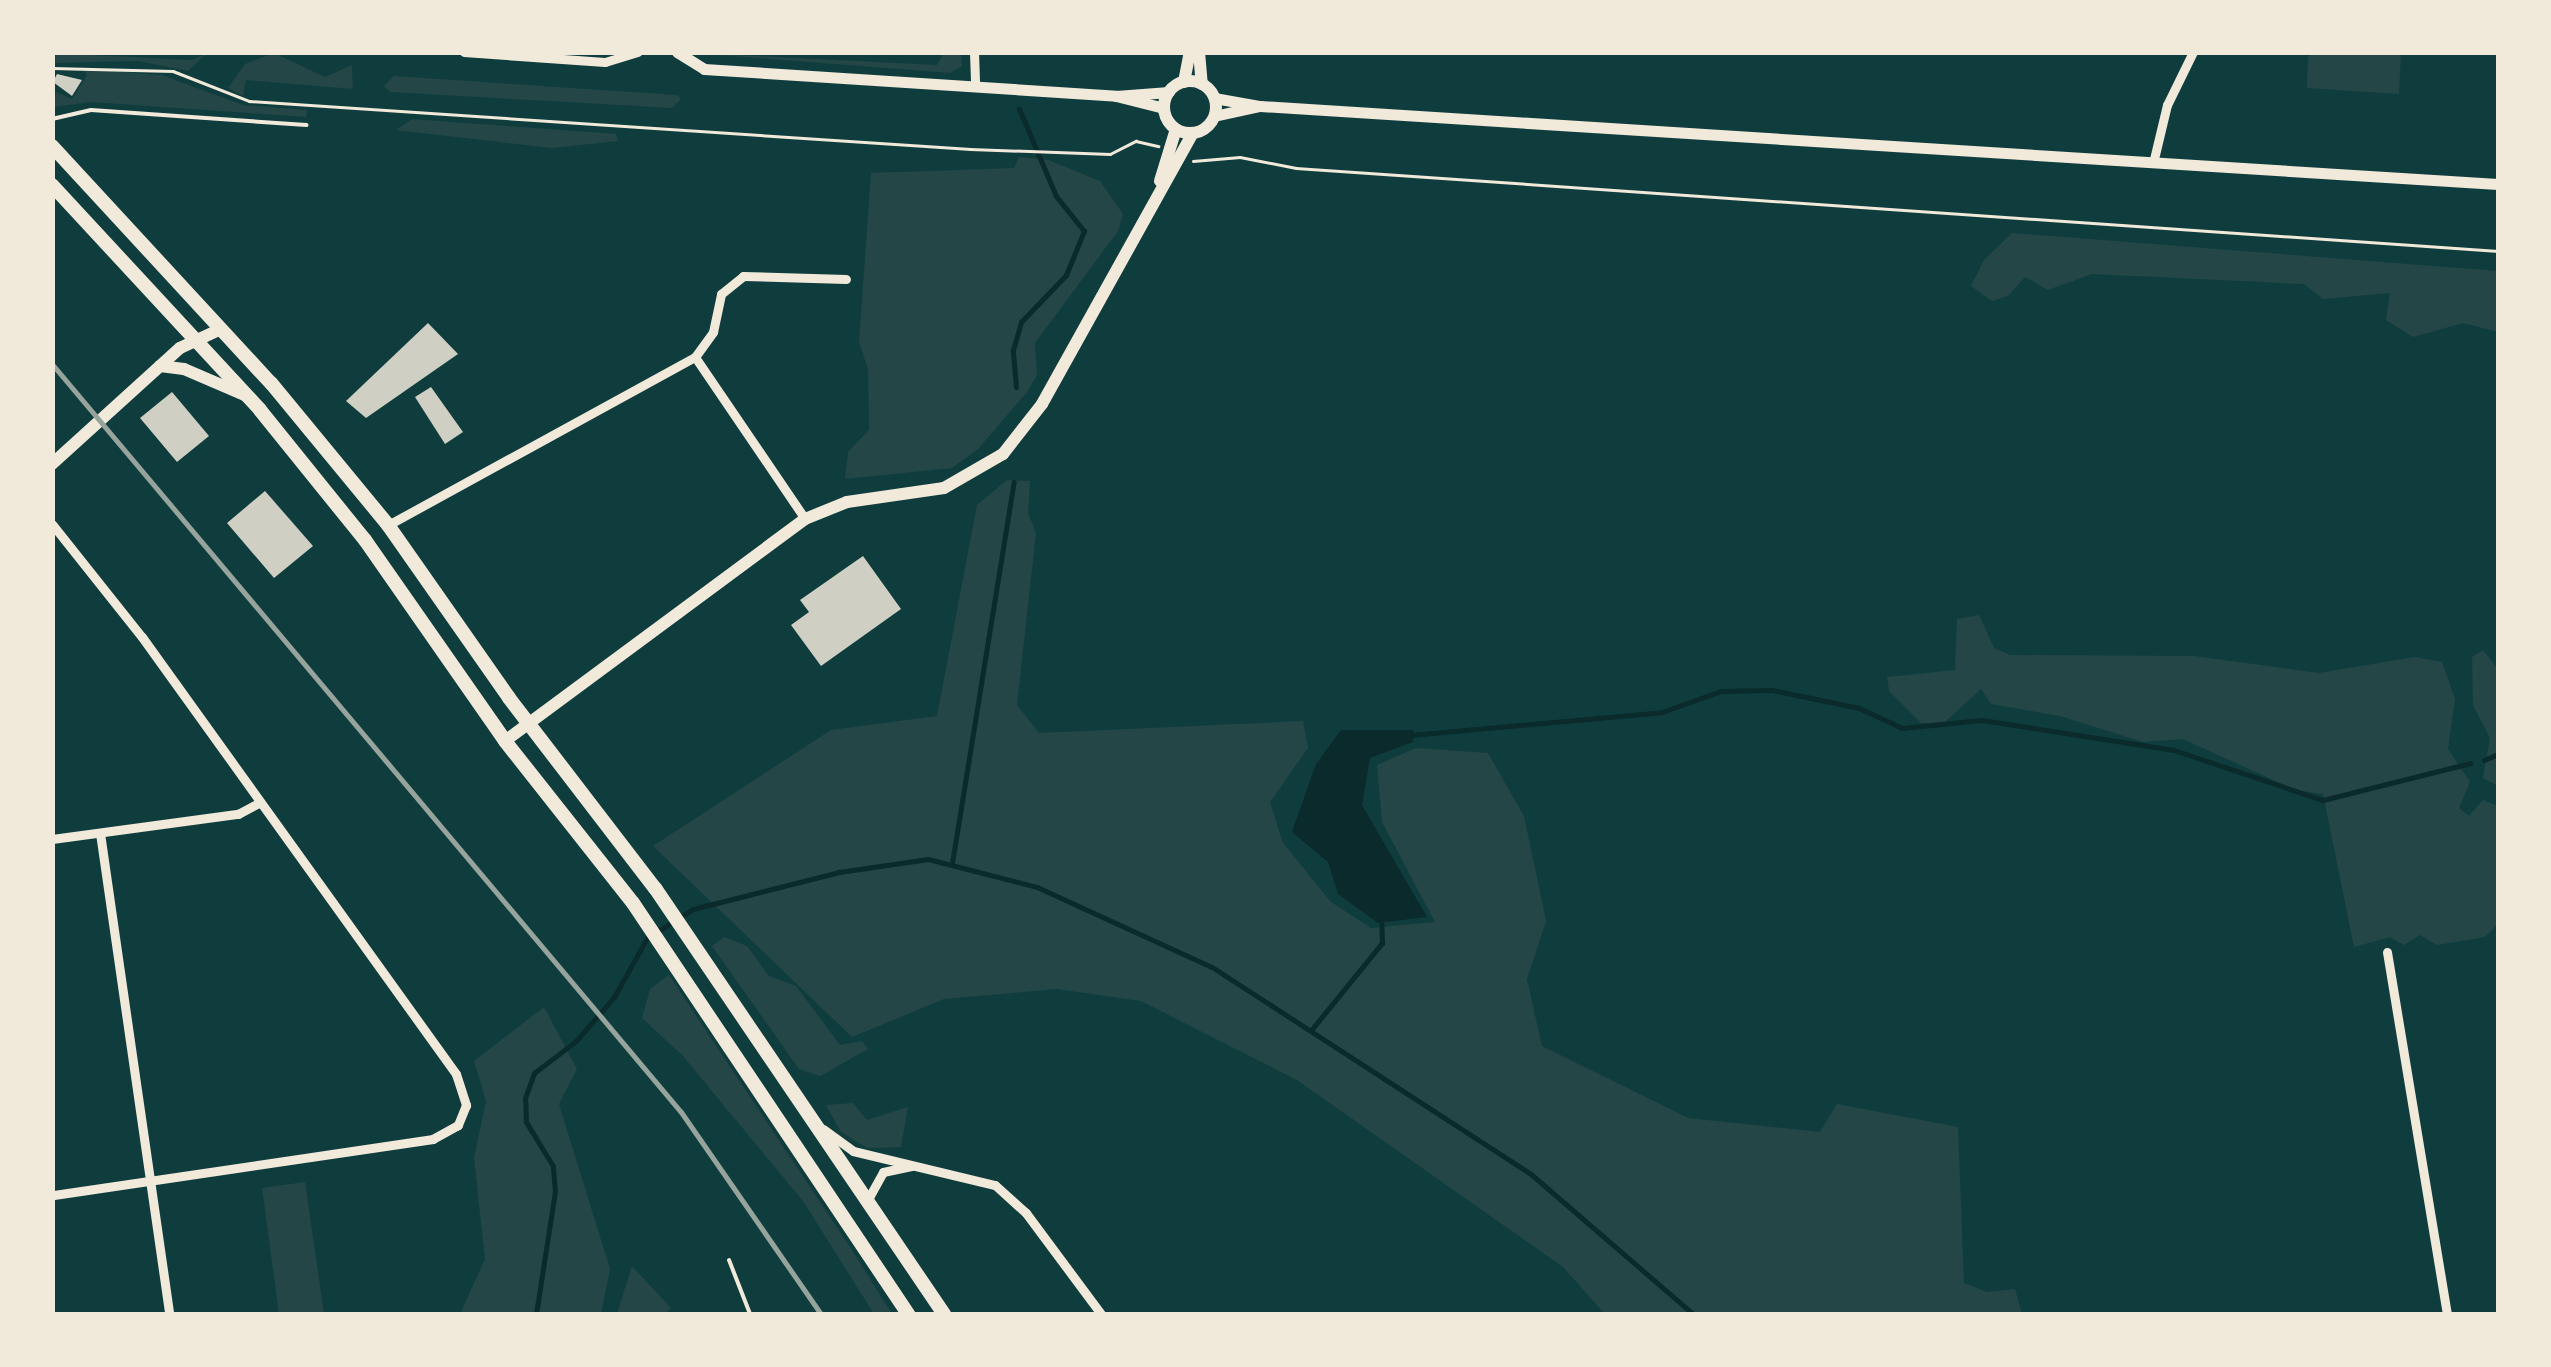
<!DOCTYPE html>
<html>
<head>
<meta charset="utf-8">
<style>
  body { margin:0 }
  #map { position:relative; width:2551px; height:1367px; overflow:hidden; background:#0f3d3e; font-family:"Golos Text",sans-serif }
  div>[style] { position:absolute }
  .green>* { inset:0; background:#244646 }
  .water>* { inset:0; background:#0a2a2b }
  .stream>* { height:5px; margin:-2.5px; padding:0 2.5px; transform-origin:2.5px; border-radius:2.5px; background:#0a2a2b }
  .building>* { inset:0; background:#cfcfc3 }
  .path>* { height:2.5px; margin:-1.25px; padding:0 1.25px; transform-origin:1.25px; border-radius:1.25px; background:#f1e9da }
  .service>* { height:4px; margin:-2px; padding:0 2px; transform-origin:2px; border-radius:2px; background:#f1e9da }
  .minor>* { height:9px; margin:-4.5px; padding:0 4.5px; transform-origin:4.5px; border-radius:4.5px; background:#f1e9da }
  .tertiary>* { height:11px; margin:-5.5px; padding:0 5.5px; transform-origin:5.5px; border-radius:5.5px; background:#f1e9da }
  .secondary>* { height:12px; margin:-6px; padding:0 6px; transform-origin:6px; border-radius:6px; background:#f1e9da }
  .secondary>.ring { margin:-6px; padding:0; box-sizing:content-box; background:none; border:12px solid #f1e9da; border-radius:50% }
  .primary>* { height:14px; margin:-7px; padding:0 7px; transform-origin:7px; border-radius:7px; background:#f1e9da }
  .rail>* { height:5px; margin:-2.5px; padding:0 2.5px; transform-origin:2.5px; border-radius:2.5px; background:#97a49c }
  span { translate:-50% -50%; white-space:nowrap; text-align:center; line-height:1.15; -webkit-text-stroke:9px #f1e9da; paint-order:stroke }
  .frame { position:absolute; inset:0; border:55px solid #f1e9da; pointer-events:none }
</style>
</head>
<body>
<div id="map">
  <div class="green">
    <div style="clip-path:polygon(2315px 52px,2401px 53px,2399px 94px,2307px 88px,2308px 57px)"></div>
    <div style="clip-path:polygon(52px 53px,192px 60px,207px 53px,188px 71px,138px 61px,53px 63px)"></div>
    <div style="clip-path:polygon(274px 53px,325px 77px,352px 65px,353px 89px,246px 80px,243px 96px,228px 88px,245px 64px)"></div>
    <div style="clip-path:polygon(961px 53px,962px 66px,950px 73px,694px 53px,937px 65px,944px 53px)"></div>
    <div style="clip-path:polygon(83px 69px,162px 75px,243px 105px,307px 110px,306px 117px,91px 102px,53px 107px,56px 92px,72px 99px,87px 75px)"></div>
    <div style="clip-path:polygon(394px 76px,677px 95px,681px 99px,672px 108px,390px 92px,384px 86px)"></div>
    <div style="clip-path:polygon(412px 119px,616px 134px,618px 141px,552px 148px,396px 130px)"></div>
    <div style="clip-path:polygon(1019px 157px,1048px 160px,1100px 181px,1123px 214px,1118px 231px,1035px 343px,1037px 375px,1027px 392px,978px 449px,952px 468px,845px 479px,848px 452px,869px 430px,868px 369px,859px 342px,871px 173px,1014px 168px)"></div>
    <div style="clip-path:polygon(2012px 233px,2498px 271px,2498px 332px,2463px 323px,2413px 337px,2386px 320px,2390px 293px,2323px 299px,2304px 284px,2092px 274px,2048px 290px,2025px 277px,2008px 296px,1992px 301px,1971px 286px,1984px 260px)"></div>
    <div style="clip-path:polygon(1007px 480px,1030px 481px,1028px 513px,1036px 533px,1017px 705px,1039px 733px,1303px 721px,1308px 748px,1270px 802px,1283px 843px,1331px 902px,1371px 928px,1435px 922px,1382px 822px,1377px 765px,1416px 748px,1488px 753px,1524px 816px,1546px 921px,1527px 979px,1542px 1046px,1688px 1118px,1820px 1132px,1837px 1104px,1958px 1127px,1964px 1283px,1987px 1292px,2015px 1289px,2022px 1314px,1605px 1314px,1563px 1267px,1297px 1080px,1141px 1001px,1057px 989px,944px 999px,852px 1037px,653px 846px,831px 730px,937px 716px,977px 505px)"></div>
    <div style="clip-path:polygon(1979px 615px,1994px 648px,2010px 655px,2194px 656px,2319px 673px,2415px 657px,2442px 662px,2455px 699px,2448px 749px,2470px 782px,2459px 808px,2469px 816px,2483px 800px,2498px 806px,2498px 924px,2485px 937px,2437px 945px,2420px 935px,2404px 945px,2390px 937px,2354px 947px,2323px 794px,2295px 790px,2183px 739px,2143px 742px,2060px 716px,1991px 704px,1981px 689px,1944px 723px,1921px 723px,1889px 691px,1887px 677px,1955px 670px,1957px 619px)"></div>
    <div style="clip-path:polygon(2483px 650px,2498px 669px,2498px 786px,2483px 778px,2490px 738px,2473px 705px,2472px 657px)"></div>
    <div style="clip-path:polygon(724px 937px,747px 946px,769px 976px,796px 986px,840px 1045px,862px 1041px,868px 1049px,820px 1076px,799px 1069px,712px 946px)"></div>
    <div style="clip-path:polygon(669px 975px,850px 1247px,892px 1314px,874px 1314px,803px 1201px,682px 1055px,642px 1018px,650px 989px)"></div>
    <div style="clip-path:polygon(544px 1007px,577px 1069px,559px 1104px,610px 1269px,601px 1314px,460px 1314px,485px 1259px,474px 1158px,486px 1101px,474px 1061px)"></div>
    <div style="clip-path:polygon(853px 1103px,867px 1120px,908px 1107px,901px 1147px,867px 1148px,841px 1132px,826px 1105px)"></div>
    <div style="clip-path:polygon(305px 1182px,324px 1314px,279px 1314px,262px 1188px)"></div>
    <div style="clip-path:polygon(632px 1266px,671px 1308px,665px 1314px,617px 1314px)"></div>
  </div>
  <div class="water">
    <div style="clip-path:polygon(1341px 730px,1414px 730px,1413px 742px,1370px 758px,1362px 805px,1427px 917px,1378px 923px,1338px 894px,1328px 862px,1292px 832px,1316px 764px)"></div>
  </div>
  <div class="stream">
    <div style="left:1016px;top:387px;width:37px;rotate:-95deg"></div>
    <div style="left:1013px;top:350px;width:29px;rotate:-74deg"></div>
    <div style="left:1021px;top:322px;width:65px;rotate:-46.2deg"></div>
    <div style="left:1066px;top:275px;width:48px;rotate:-67.8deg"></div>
    <div style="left:1084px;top:231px;width:45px;rotate:-128.7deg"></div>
    <div style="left:1056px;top:196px;width:95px;rotate:-113deg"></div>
    <div style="left:1411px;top:735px;width:252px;rotate:-5.2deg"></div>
    <div style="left:1662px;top:712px;width:63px;rotate:-19.6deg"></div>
    <div style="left:1721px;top:691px;width:51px;rotate:-1.1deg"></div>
    <div style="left:1772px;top:690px;width:89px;rotate:11.7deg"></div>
    <div style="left:1859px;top:708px;width:47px;rotate:24.9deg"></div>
    <div style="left:1902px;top:728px;width:80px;rotate:-5.7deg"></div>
    <div style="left:1982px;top:720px;width:194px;rotate:8.9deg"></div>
    <div style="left:2174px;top:750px;width:157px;rotate:18.6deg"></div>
    <div style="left:2323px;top:800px;width:152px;rotate:-14.1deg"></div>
    <div style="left:2484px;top:760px;width:15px;rotate:-23deg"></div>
    <div style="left:952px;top:863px;width:386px;rotate:-80.8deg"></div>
    <div style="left:1312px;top:1029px;width:111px;rotate:-50.9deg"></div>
    <div style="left:1382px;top:943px;width:26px;rotate:-92deg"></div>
    <div style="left:536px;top:1314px;width:124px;rotate:-81.2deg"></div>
    <div style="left:555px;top:1191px;width:25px;rotate:-95deg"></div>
    <div style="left:553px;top:1166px;width:52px;rotate:-121.5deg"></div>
    <div style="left:526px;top:1122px;width:24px;rotate:-92deg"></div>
    <div style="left:525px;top:1098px;width:27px;rotate:-70deg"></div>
    <div style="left:534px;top:1073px;width:53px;rotate:-37.3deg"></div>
    <div style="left:576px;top:1041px;width:58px;rotate:-49.2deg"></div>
    <div style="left:614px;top:997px;width:68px;rotate:-60.8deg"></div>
    <div style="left:647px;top:938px;width:54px;rotate:-32.2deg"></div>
    <div style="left:693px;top:909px;width:151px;rotate:-14.2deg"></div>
    <div style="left:839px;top:872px;width:90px;rotate:-8.3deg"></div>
    <div style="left:928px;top:859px;width:113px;rotate:14.4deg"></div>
    <div style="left:1037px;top:887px;width:192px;rotate:24.6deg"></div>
    <div style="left:1212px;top:967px;width:382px;rotate:33deg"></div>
    <div style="left:1532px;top:1175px;width:213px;rotate:40.8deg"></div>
  </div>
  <div class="building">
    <div style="clip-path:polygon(57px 74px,82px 80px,72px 96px,53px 82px)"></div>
    <div style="clip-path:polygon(428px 323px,458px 354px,366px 418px,346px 401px)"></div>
    <div style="clip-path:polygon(431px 387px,463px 432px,445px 444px,415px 397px)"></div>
    <div style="clip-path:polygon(172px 392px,209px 436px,177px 462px,140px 418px)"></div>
    <div style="clip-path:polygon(265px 491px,313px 546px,274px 578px,227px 523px)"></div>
    <div style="clip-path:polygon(863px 556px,901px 609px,821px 666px,791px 625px,809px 612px,800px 600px)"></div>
  </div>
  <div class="path">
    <div style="left:52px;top:68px;width:121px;rotate:1.4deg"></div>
    <div style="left:173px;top:71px;width:82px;rotate:21.5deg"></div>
    <div style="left:249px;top:101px;width:723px;rotate:3.81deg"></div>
    <div style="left:970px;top:149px;width:140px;rotate:2deg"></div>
    <div style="left:1110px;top:154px;width:29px;rotate:-27deg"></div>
    <div style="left:1136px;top:141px;width:23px;rotate:13deg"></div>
    <div style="left:1193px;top:161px;width:47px;rotate:-4.9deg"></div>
    <div style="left:1240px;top:157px;width:57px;rotate:11.1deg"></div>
    <div style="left:1296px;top:168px;width:1205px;rotate:3.95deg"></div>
  </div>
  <div class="service">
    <div style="left:52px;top:119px;width:40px;rotate:-13deg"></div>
    <div style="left:91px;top:110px;width:216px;rotate:4deg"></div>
    <div style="left:729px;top:1260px;width:58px;rotate:68.7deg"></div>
  </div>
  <div class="minor">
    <div style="left:464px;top:52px;width:141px;rotate:4.1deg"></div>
    <div style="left:605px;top:62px;width:34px;rotate:-17deg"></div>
    <div style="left:974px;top:52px;width:34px;rotate:88deg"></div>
    <div style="left:2154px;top:159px;width:56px;rotate:-76.5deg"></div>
    <div style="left:2167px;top:105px;width:59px;rotate:-63.9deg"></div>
    <div style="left:695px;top:357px;width:196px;rotate:55.8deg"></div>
    <div style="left:52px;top:524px;width:144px;rotate:51.5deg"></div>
    <div style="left:142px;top:637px;width:538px;rotate:54.3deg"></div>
    <div style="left:456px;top:1074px;width:33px;rotate:72deg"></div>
    <div style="left:466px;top:1105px;width:22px;rotate:112deg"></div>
    <div style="left:458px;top:1125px;width:29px;rotate:151deg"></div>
    <div style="left:433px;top:1139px;width:385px;rotate:171.6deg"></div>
    <div style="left:388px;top:525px;width:350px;rotate:-28.7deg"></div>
    <div style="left:695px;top:357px;width:31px;rotate:-54deg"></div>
    <div style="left:713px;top:332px;width:39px;rotate:-78deg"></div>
    <div style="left:721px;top:294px;width:28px;rotate:-39deg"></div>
    <div style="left:743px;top:276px;width:103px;rotate:1.7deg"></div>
    <div style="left:100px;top:833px;width:486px;rotate:81.8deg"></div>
    <div style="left:52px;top:839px;width:188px;rotate:-7.7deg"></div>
    <div style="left:238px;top:814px;width:24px;rotate:-28deg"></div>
    <div style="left:2387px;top:952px;width:367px;rotate:80.6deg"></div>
    <div style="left:823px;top:1129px;width:37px;rotate:36deg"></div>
    <div style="left:853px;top:1151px;width:146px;rotate:13.5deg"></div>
    <div style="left:995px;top:1185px;width:42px;rotate:42.1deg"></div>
    <div style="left:1026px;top:1213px;width:126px;rotate:53.4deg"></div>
    <div style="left:867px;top:1201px;width:33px;rotate:-61deg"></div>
    <div style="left:883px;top:1172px;width:30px;rotate:-12deg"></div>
  </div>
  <div class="tertiary">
    <div style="left:677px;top:52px;width:32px;rotate:32deg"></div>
    <div style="left:704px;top:69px;width:413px;rotate:3.7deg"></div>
    <div style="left:1116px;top:96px;width:53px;rotate:-4.3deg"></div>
    <div style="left:1116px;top:96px;width:49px;rotate:14deg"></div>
    <div style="left:1214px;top:98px;width:47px;rotate:9.9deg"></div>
    <div style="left:1260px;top:106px;width:1240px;rotate:3.61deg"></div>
    <div style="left:1214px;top:116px;width:47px;rotate:-12.3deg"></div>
  </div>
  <div class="secondary">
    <div style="left:1199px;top:52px;width:32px;rotate:85deg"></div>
    <div class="ring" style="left:1164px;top:81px;width:40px;height:40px"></div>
    <div style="left:1184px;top:82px;width:31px;rotate:-79deg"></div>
    <div style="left:1160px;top:181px;width:54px;rotate:-72.9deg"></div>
    <div style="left:160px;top:366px;width:24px;rotate:7deg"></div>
    <div style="left:184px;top:369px;width:69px;rotate:23.2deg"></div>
    <div style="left:52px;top:464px;width:173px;rotate:-42.2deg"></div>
    <div style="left:180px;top:348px;width:45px;rotate:-24.9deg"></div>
    <div style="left:505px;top:741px;width:373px;rotate:-36.5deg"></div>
    <div style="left:805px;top:519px;width:45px;rotate:-22deg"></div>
    <div style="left:847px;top:502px;width:98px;rotate:-8.2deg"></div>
    <div style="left:944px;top:488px;width:68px;rotate:-30deg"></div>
    <div style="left:1003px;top:454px;width:63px;rotate:-52deg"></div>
    <div style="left:1042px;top:404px;width:310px;rotate:-60.9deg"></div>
  </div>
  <div class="primary">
    <div style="left:52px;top:146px;width:323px;rotate:47.3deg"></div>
    <div style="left:271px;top:383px;width:184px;rotate:50.5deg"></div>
    <div style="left:388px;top:525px;width:211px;rotate:55deg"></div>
    <div style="left:509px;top:698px;width:240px;rotate:52.5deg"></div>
    <div style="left:655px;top:888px;width:515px;rotate:55.85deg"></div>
    <div style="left:52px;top:185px;width:306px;rotate:47.2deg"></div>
    <div style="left:260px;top:410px;width:167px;rotate:51.1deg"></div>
    <div style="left:365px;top:540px;width:245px;rotate:55.1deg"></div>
    <div style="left:505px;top:741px;width:206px;rotate:51.7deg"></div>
    <div style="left:633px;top:903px;width:495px;rotate:56.2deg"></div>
  </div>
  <div class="rail">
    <div style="left:52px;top:364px;width:977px;rotate:49.94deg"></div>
    <div style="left:681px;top:1112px;width:246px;rotate:55.3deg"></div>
  </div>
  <div class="frame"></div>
</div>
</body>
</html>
